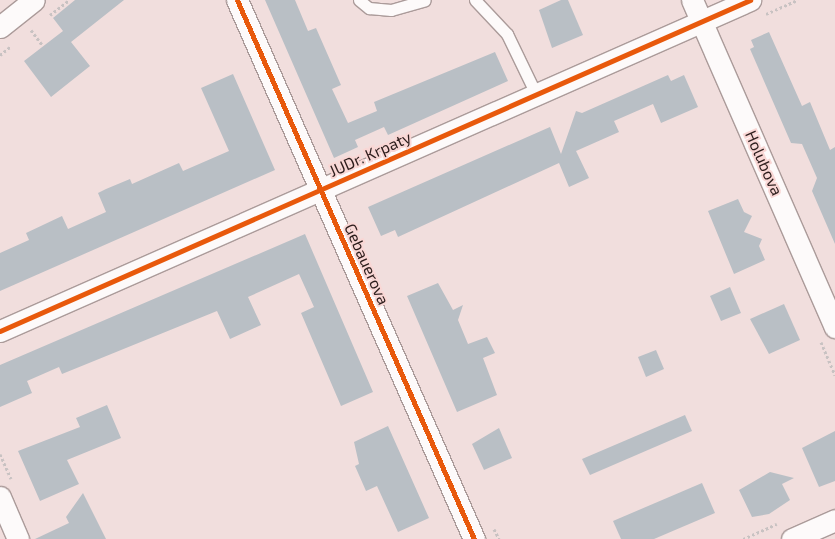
<!DOCTYPE html>
<html>
<head>
<meta charset="utf-8">
<style>
  body { margin:0 }
  #map { position:relative; width:835px; height:539px; overflow:hidden; background:#f1dedd; font-family:"Exo 2",sans-serif }
  div>[style] { position:absolute }
  .building>* { inset:0; background:#b9bfc5 }
  .path>* { height:3px; margin-top:-1.5px; transform-origin:0; background:repeating-linear-gradient(90deg,#c8c2c2 0 2.5px,transparent 0 5px) }
  .roads { filter:drop-shadow(1px 0 #ab9b9a) drop-shadow(-1px 0 #ab9b9a) drop-shadow(0 1px #ab9b9a) drop-shadow(0 -1px #ab9b9a) }
  .lane>* { height:11px; margin:-5.5px; padding:0 5.5px; transform-origin:5.5px; border-radius:5.5px; background:#fdfafa }
  .street>* { height:21px; margin:-10.5px; padding:0 10.5px; transform-origin:10.5px; border-radius:10.5px; background:#fdfafa }
  .cycleway>* { height:5px; margin:-2.5px; padding:0 2.5px; transform-origin:2.5px; border-radius:2.5px; background:#e8590c }
  span { translate:-50% -50%; white-space:nowrap; text-align:center; line-height:1.15; -webkit-text-stroke:4px #f9d7d5; paint-order:stroke }
  .street-label { font-size:16px; color:#2c1d1c }
</style>
</head>
<body>
<div id="map">
  <div class="building">
    <div style="clip-path:polygon(75px 0,124px 0,71px 42px,90px 66px,51px 97px,24px 61px,63px 31px,53px 18px)"></div>
    <div style="clip-path:polygon(265px 0,295px 0,308px 31px,316px 28px,341px 85px,332px 89px,348px 123px,377px 111px,374px 102px,495px 52px,508px 81px,388px 135px,384px 127px,355px 140px,358px 147px,334px 158px)"></div>
    <div style="clip-path:polygon(561px 0,568px 0,583px 35px,552px 48px,539px 10px)"></div>
    <div style="clip-path:polygon(769px 32px,802px 106px,810px 102px,830px 150px,835px 147px,835px 244px,812px 191px,817px 178px,802px 144px,791px 143px,750px 49px,754px 47px,751px 40px)"></div>
    <div style="clip-path:polygon(233px 74px,275px 170px,0 291px,0 253px,29px 240px,26px 233px,62px 216px,68px 229px,106px 212px,98px 193px,106px 189px,130px 179px,132px 184px,179px 163px,183px 171px,229px 151px,201px 88px)"></div>
    <div style="clip-path:polygon(668px 75px,671px 81px,684px 75px,698px 107px,661px 123px,653px 104px,614px 121px,619px 132px,576px 151px,589px 178px,569px 187px,559px 163px,398px 237px,395px 230px,381px 236px,368px 207px,550px 127px,561px 154px,576px 111px,582px 113px)"></div>
    <div style="clip-path:polygon(738px 199px,744px 212px,752px 216px,744px 232px,762px 239px,759px 246px,765px 260px,734px 274px,708px 211px)"></div>
    <div style="clip-path:polygon(305px 234px,373px 392px,341px 406px,301px 313px,314px 307px,299px 274px,248px 297px,261px 325px,230px 339px,217px 311px,62px 374px,59px 367px,27px 381px,32px 393px,0 407px,0 365px)"></div>
    <div style="clip-path:polygon(438px 283px,453px 310px,463px 305px,458px 320px,468px 344px,487px 337px,495px 353px,483px 358px,497px 395px,457px 412px,407px 296px)"></div>
    <div style="clip-path:polygon(730px 287px,741px 313px,721px 321px,710px 296px)"></div>
    <div style="clip-path:polygon(784px 304px,800px 340px,769px 354px,750px 319px)"></div>
    <div style="clip-path:polygon(656px 350px,664px 369px,646px 377px,638px 357px)"></div>
    <div style="clip-path:polygon(107px 405px,121px 438px,67px 460px,79px 484px,40px 501px,18px 451px,80px 427px,76px 418px)"></div>
    <div style="clip-path:polygon(685px 415px,692px 431px,590px 475px,582px 459px)"></div>
    <div style="clip-path:polygon(388px 426px,429px 518px,398px 532px,377px 486px,366px 491px,355px 466px,359px 464px,354px 442px)"></div>
    <div style="clip-path:polygon(499px 428px,512px 458px,484px 470px,472px 444px)"></div>
    <div style="clip-path:polygon(835px 431px,835px 481px,819px 487px,802px 448px)"></div>
    <div style="clip-path:polygon(770px 472px,794px 478px,782px 484px,790px 500px,769px 514px,752px 517px,739px 490px)"></div>
    <div style="clip-path:polygon(702px 483px,715px 513px,654px 539px,621px 539px,613px 521px)"></div>
    <div style="clip-path:polygon(83px 493px,106px 539px,35px 539px,69px 523px,66px 517px)"></div>
  </div>
  <div class="path">
    <div style="left:766px;top:14px;width:35px;rotate:-24deg"></div>
    <div style="left:50px;top:15px;width:24px;rotate:-38deg"></div>
    <div style="left:31px;top:30px;width:20px;rotate:53deg"></div>
    <div style="left:0;top:55px;width:13px;rotate:-39deg"></div>
    <div style="left:821px;top:342px;width:36px;rotate:67deg"></div>
    <div style="left:0;top:454px;width:27px;rotate:66deg"></div>
    <div style="left:494px;top:529px;width:11px;rotate:63deg"></div>
    <div style="left:743px;top:539px;width:37px;rotate:-24deg"></div>
  </div>
  <div class="roads">
    <div class="lane">
      <div style="left:359px;top:0;width:13px;rotate:39deg"></div>
      <div style="left:369px;top:8px;width:22px;rotate:5deg"></div>
      <div style="left:391px;top:10px;width:35px;rotate:-16deg"></div>
      <div style="left:475px;top:0;width:47px;rotate:46.7deg"></div>
      <div style="left:507px;top:34px;width:67px;rotate:64.2deg"></div>
    </div>
    <div class="street">
      <div style="left:237px;top:0;width:589px;rotate:66.26deg"></div>
      <div style="left:692px;top:0;width:357px;rotate:66.4deg"></div>
      <div style="left:0;top:27px;width:43px;rotate:-38.5deg"></div>
      <div style="left:0;top:331px;width:820px;rotate:-23.81deg"></div>
      <div style="left:0;top:497px;width:46px;rotate:66.8deg"></div>
      <div style="left:792px;top:539px;width:47px;rotate:-23.8deg"></div>
    </div>
  </div>
  <div class="cycleway">
    <div style="left:237px;top:0;width:589px;rotate:66.26deg"></div>
    <div style="left:0;top:331px;width:820px;rotate:-23.81deg"></div>
  </div>
  <div class="street-label">
    <span style="left:370px;top:154px;rotate:-24deg">JUDr. Krpaty</span>
    <span style="left:764px;top:163px;rotate:66deg">Holubova</span>
    <span style="left:367px;top:264px;rotate:66deg">Gebauerova</span>
  </div>
</div>
</body>
</html>
